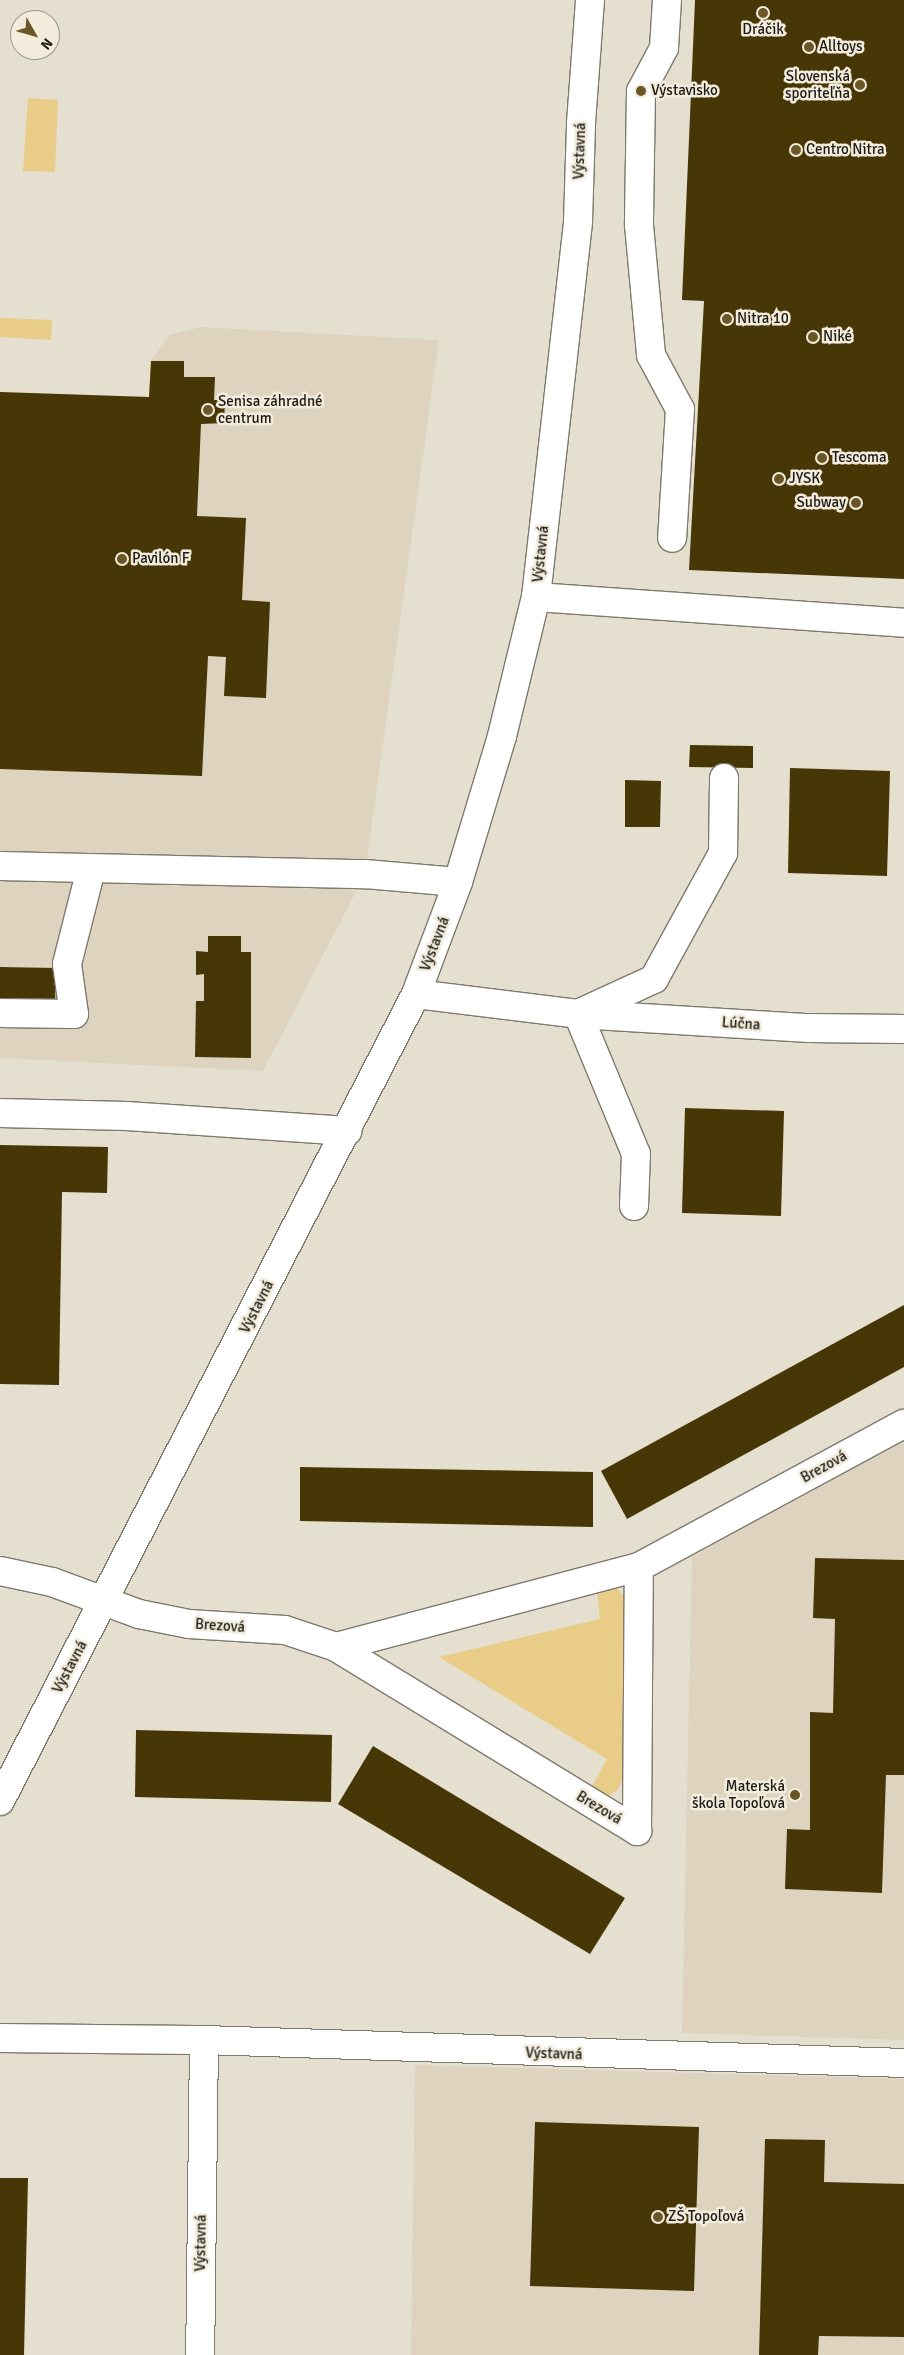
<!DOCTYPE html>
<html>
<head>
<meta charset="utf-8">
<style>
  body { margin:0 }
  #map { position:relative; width:904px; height:2355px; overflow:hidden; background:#e5dfd0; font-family:Signika,sans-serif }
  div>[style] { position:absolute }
  .built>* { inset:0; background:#ddd3be }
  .green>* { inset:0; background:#e8cc88 }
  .building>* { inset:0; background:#473707 }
  .roads { filter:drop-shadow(1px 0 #7f796c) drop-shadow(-1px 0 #7f796c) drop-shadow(0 1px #7f796c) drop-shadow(0 -1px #7f796c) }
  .minor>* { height:28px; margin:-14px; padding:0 14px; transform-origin:14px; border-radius:14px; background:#fff }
  .dots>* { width:14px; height:14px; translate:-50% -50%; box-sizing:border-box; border:2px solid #f3ecdd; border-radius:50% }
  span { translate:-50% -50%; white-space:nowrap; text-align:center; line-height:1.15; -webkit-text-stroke:5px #f3ecdd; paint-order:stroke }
  .poi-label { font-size:15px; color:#1c1a14 }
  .left { translate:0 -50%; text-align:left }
  .right { translate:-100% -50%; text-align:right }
  .street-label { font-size:15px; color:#1c1a14 }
  .north { position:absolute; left:10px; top:10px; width:50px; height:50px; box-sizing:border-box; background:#f3ecdd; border:1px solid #9d988d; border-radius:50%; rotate:128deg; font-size:14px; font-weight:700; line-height:20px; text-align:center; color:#1c1a14 }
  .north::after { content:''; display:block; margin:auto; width:18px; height:22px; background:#6a5725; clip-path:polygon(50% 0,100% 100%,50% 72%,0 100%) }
</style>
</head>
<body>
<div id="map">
  <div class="built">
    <div style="clip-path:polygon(201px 327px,439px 340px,365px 874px,263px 1071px,0 1058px,0 392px,149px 397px,151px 361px,169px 335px)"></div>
    <div style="clip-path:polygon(904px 1441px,904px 2040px,682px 2033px,692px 1557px)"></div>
    <div style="clip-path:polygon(415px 2065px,904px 2079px,904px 2355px,411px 2355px)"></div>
  </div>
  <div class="green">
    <div style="clip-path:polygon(28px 98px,58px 100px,55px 172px,23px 171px)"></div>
    <div style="clip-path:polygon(0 318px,52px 320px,51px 340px,0 337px)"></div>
    <div style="clip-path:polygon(596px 1580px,614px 1585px,626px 1599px,626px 1770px,618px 1790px,605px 1798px,588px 1794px,607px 1759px,439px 1657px,600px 1619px)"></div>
  </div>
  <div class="building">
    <div style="clip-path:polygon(695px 0,904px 0,904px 579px,689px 570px,704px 301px,682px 300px)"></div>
    <div style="clip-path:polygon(151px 361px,184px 361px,184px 377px,215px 377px,214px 400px,225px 400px,224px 423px,201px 424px,197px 516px,246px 518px,242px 600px,270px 602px,266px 698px,224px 696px,226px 657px,208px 656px,202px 776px,0 769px,0 392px,149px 397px)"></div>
    <div style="clip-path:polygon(690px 745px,753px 746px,753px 768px,689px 767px)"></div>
    <div style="clip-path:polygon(790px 768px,890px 771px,887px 876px,788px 873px)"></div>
    <div style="clip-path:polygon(625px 780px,661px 781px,660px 827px,625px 827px)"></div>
    <div style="clip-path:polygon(208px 936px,241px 936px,241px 952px,251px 952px,251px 1058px,195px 1057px,196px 1001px,204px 1001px,204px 974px,196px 975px,196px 951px,208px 952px)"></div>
    <div style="clip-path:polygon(0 967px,56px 968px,55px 1003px,0 1003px)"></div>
    <div style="clip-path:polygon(685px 1108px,784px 1111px,781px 1216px,682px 1213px)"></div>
    <div style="clip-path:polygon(0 1145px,108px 1147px,107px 1193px,62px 1192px,59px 1385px,0 1384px)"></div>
    <div style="clip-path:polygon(904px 1305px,904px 1367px,627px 1519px,601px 1471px)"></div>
    <div style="clip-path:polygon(300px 1467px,593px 1472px,593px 1527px,300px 1521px)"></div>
    <div style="clip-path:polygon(815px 1558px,904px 1560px,904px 1775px,886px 1775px,882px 1893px,785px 1889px,787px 1829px,810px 1830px,810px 1712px,833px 1713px,835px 1619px,813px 1618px)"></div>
    <div style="clip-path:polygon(136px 1730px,332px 1735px,331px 1802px,135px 1797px)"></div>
    <div style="clip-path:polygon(373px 1746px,625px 1898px,590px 1954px,338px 1804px)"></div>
    <div style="clip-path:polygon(535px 2122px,699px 2127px,694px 2291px,530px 2286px)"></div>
    <div style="clip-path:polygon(765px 2139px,825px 2140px,824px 2182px,904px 2184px,904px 2337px,819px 2336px,818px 2355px,759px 2355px)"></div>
    <div style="clip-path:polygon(0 2178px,28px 2178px,24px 2355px,0 2355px)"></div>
  </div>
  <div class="roads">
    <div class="minor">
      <div style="left:667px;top:0;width:48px;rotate:93.6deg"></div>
      <div style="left:664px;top:48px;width:49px;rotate:118.1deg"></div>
      <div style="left:641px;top:91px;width:134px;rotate:90.9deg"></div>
      <div style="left:639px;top:225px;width:131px;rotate:84.7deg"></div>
      <div style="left:651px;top:355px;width:61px;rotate:61.8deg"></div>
      <div style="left:680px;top:409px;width:129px;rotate:93.5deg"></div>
      <div style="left:536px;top:597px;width:369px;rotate:4deg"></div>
      <div style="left:0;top:866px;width:365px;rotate:1.3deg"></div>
      <div style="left:365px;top:874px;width:93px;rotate:4.9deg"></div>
      <div style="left:416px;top:994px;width:163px;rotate:7deg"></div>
      <div style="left:578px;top:1014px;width:231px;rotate:3.5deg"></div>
      <div style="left:809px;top:1028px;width:95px;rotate:0.6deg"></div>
      <div style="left:0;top:1013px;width:74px;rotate:0.8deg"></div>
      <div style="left:74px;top:1014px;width:50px;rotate:-98deg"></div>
      <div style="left:67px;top:964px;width:98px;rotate:-75.8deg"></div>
      <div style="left:0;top:1113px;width:127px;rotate:1.4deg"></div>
      <div style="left:127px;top:1116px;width:221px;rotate:3.9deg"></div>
      <div style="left:634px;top:1206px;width:52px;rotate:-87.8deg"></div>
      <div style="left:636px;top:1154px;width:152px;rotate:-112.5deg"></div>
      <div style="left:578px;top:1014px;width:84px;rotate:-24.7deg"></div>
      <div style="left:654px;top:979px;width:144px;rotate:-61.3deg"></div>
      <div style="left:723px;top:853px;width:75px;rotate:-89.2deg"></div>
      <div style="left:0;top:1571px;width:53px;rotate:11.9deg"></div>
      <div style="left:52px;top:1582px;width:93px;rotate:20.2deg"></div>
      <div style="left:139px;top:1614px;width:51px;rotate:11.3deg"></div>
      <div style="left:189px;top:1624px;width:96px;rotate:3.6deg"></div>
      <div style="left:285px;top:1630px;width:54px;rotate:18.4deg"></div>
      <div style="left:336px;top:1647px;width:313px;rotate:-14.8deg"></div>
      <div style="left:639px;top:1567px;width:301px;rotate:-28.4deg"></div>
      <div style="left:336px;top:1647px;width:353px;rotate:31.4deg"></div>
      <div style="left:637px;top:1831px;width:264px;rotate:-89.6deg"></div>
      <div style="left:0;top:1801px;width:908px;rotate:-62.73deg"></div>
      <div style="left:416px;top:994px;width:120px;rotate:-69.4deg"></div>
      <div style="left:458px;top:882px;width:152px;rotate:-73.2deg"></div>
      <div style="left:502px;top:736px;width:143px;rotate:-76.3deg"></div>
      <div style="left:536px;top:597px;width:378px;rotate:-83.6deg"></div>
      <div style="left:578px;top:221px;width:98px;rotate:-88.2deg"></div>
      <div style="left:581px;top:123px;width:123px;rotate:-85.8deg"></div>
      <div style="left:0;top:2038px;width:204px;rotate:0.6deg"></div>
      <div style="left:204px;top:2040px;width:315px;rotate:90.7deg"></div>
      <div style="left:204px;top:2040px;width:700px;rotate:1.88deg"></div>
    </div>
  </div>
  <div class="dots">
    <div style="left:763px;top:13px;background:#6a5725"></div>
    <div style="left:809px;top:47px;background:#6a5725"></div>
    <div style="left:860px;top:85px;background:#6a5725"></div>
    <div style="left:641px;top:91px;background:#6a5725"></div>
    <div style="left:796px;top:150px;background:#6a5725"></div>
    <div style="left:727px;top:319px;background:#6a5725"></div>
    <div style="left:813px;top:337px;background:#6a5725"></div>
    <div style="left:208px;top:410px;background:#6a5725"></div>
    <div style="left:822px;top:458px;background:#6a5725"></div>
    <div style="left:779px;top:479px;background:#6a5725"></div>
    <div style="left:856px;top:503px;background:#6a5725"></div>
    <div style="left:122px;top:559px;background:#6a5725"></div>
    <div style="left:795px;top:1795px;background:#6a5725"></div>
    <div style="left:658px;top:2217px;background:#6a5725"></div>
  </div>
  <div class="poi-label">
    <span style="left:763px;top:30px">Dráčik</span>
    <span class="left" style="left:819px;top:47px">Alltoys</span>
    <span class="right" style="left:850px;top:85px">Slovenská<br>sporiteľňa</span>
    <span class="left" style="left:651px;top:91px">Výstavisko</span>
    <span class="left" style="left:806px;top:150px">Centro Nitra</span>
    <span class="left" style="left:737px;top:319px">Nitra 10</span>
    <span class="left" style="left:823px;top:337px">Niké</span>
    <span class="left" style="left:218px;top:410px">Senisa záhradné<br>centrum</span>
    <span class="left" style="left:832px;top:458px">Tescoma</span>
    <span class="left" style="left:789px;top:479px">JYSK</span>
    <span class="right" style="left:846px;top:503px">Subway</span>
    <span class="left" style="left:132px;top:559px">Pavilón F</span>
    <span class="right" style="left:785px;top:1795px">Materská<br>škola Topoľová</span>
    <span class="left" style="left:668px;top:2217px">ZŠ Topoľová</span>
  </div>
  <div class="street-label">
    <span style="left:580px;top:151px;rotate:-88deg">Výstavná</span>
    <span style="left:541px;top:554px;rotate:-84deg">Výstavná</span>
    <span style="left:435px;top:944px;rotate:-69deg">Výstavná</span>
    <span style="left:741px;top:1024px;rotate:4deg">Lúčna</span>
    <span style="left:257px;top:1307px;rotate:-63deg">Výstavná</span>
    <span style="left:824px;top:1467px;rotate:-29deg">Brezová</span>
    <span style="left:220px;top:1626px;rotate:4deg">Brezová</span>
    <span style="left:70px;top:1667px;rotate:-62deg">Výstavná</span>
    <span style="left:599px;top:1808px;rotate:31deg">Brezová</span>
    <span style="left:554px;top:2054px;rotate:2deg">Výstavná</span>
    <span style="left:201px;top:2243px;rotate:-89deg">Výstavná</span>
  </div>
  <div class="north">N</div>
</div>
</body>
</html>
